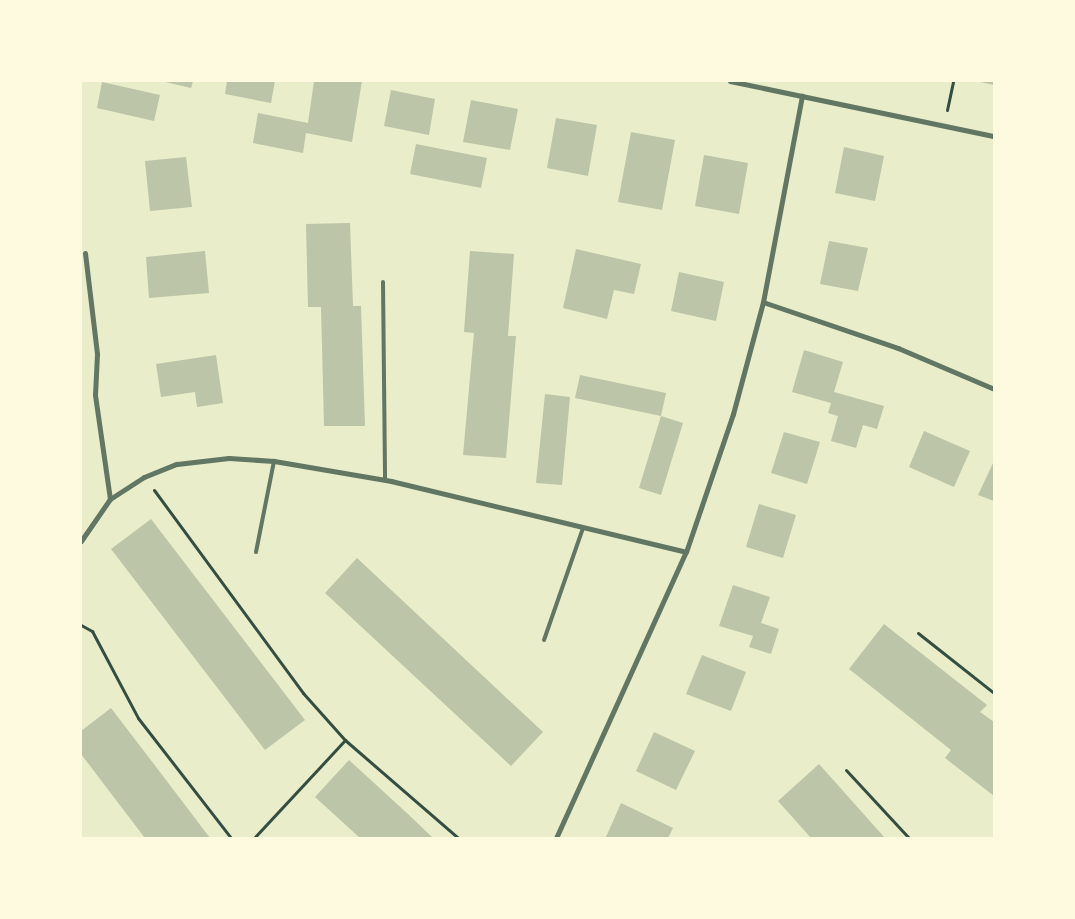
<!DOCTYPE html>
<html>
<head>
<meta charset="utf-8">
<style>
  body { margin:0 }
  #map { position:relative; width:1075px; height:919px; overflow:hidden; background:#e9edc9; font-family:"Work Sans",sans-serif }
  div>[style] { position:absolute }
  .building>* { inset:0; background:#bcc5a7 }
  .path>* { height:3px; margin:-1.5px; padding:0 1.5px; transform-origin:1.5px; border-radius:1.5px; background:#344e41 }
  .service>* { height:4px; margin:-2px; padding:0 2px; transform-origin:2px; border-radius:2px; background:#617663 }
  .minor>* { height:5px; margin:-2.5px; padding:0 2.5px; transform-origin:2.5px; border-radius:2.5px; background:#617663 }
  span { translate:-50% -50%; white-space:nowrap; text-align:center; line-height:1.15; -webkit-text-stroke:4px #fefae0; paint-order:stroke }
  .frame { position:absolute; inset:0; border:82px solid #fefae0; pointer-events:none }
</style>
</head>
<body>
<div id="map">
  <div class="building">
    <div style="clip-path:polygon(161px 81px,193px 81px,191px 88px)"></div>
    <div style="clip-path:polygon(227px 81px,275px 81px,271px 103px,225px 94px)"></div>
    <div style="clip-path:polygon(314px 81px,362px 81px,352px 142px,306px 133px,303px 153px,253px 143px,258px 113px,308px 123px)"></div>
    <div style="clip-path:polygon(980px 81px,994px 81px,994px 85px,980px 82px)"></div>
    <div style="clip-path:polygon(102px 82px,160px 95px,154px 121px,97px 108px)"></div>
    <div style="clip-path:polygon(391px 90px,435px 99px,429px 135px,384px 126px)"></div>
    <div style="clip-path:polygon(471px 100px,518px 109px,510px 150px,463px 142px)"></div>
    <div style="clip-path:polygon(556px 118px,597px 125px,588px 176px,547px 168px)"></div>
    <div style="clip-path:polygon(631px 132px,675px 140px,662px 210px,618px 202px)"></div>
    <div style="clip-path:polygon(416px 144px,487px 158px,481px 188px,410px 174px)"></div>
    <div style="clip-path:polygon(844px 147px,884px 156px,875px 201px,835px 193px)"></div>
    <div style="clip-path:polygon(704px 155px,748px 163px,739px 214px,695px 206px)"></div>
    <div style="clip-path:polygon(186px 157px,192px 207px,150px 211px,145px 161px)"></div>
    <div style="clip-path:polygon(350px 223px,353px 306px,361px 306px,365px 426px,324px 426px,321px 307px,308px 307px,306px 224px)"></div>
    <div style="clip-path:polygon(829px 241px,868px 248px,858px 291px,820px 284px)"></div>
    <div style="clip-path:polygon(576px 249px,641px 264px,634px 294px,614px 290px,607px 319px,563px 308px)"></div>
    <div style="clip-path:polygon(205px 251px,209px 293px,149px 298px,146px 257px)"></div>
    <div style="clip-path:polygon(470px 251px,514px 254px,508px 336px,516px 336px,506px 458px,463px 455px,474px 333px,464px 332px)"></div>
    <div style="clip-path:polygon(679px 272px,724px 282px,716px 321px,671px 311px)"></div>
    <div style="clip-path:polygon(804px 350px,843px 362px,834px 392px,884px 406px,877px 429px,863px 425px,856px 448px,831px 441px,838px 416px,828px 413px,831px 403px,792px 392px)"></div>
    <div style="clip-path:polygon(216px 355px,223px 403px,197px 407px,195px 392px,161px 397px,156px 364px)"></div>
    <div style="clip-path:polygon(580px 375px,666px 393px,661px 416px,575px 398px)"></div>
    <div style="clip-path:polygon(545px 394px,570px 397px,562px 485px,536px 483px)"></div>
    <div style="clip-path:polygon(661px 416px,683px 423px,661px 495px,639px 488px)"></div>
    <div style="clip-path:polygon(924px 431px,970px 451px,954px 487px,909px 467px)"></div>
    <div style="clip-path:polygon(784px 432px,820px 442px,807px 484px,771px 473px)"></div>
    <div style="clip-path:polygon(994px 461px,994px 501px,978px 495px)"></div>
    <div style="clip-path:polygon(759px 504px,796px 515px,783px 558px,746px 547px)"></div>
    <div style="clip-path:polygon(151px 519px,305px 720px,265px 750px,111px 549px)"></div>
    <div style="clip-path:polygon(357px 558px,543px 732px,511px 766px,325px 593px)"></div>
    <div style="clip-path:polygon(733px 585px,770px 597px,761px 623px,779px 629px,771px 654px,749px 647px,753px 636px,719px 626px)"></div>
    <div style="clip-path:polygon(884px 624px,987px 705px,980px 712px,994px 722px,994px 796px,945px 758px,951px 750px,849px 669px)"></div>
    <div style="clip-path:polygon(702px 655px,746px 672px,731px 711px,686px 694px)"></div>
    <div style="clip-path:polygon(111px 708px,163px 776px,210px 838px,145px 838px,122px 808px,81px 754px,81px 731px)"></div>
    <div style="clip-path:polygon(654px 732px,695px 751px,676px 790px,636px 771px)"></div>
    <div style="clip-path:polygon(349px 760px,409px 815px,433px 838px,360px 838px,315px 797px)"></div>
    <div style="clip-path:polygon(819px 764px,885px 838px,811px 838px,778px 801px)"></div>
    <div style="clip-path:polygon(621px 803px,673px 828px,668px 838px,606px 837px)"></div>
  </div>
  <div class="path">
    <div style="left:947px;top:110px;width:30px;rotate:-78deg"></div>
    <div style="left:154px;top:490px;width:252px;rotate:53.7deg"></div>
    <div style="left:303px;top:693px;width:63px;rotate:48.2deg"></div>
    <div style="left:345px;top:740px;width:150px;rotate:40.9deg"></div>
    <div style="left:81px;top:625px;width:13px;rotate:29deg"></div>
    <div style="left:92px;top:631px;width:98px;rotate:62.1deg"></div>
    <div style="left:138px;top:718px;width:152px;rotate:52.2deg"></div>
    <div style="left:918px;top:633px;width:97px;rotate:38.3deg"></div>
    <div style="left:846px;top:770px;width:93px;rotate:47.2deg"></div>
    <div style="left:254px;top:838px;width:134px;rotate:-47.1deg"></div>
  </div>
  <div class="service">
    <div style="left:383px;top:282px;width:198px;rotate:89.4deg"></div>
    <div style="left:256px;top:552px;width:93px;rotate:-78.8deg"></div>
    <div style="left:544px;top:640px;width:119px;rotate:-70.8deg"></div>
  </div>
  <div class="minor">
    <div style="left:730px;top:81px;width:270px;rotate:11.8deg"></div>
    <div style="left:85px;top:253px;width:102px;rotate:83.2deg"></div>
    <div style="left:97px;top:354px;width:41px;rotate:92.8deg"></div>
    <div style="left:95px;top:395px;width:105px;rotate:81.8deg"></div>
    <div style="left:763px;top:302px;width:143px;rotate:18.8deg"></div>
    <div style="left:898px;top:348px;width:104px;rotate:23.1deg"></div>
    <div style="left:81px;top:541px;width:51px;rotate:-55.4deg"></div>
    <div style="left:110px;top:499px;width:40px;rotate:-32.9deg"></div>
    <div style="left:144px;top:477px;width:35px;rotate:-22deg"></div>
    <div style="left:177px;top:464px;width:52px;rotate:-6.6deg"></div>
    <div style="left:229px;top:458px;width:45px;rotate:3.8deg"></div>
    <div style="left:274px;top:461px;width:119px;rotate:9.7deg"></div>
    <div style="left:391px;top:481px;width:303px;rotate:13.5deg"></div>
    <div style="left:556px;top:838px;width:314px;rotate:-65.6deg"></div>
    <div style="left:686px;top:552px;width:146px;rotate:-71.2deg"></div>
    <div style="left:733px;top:414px;width:116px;rotate:-75deg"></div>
    <div style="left:763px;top:302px;width:210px;rotate:-79.3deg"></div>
  </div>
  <div class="frame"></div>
</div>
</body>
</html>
